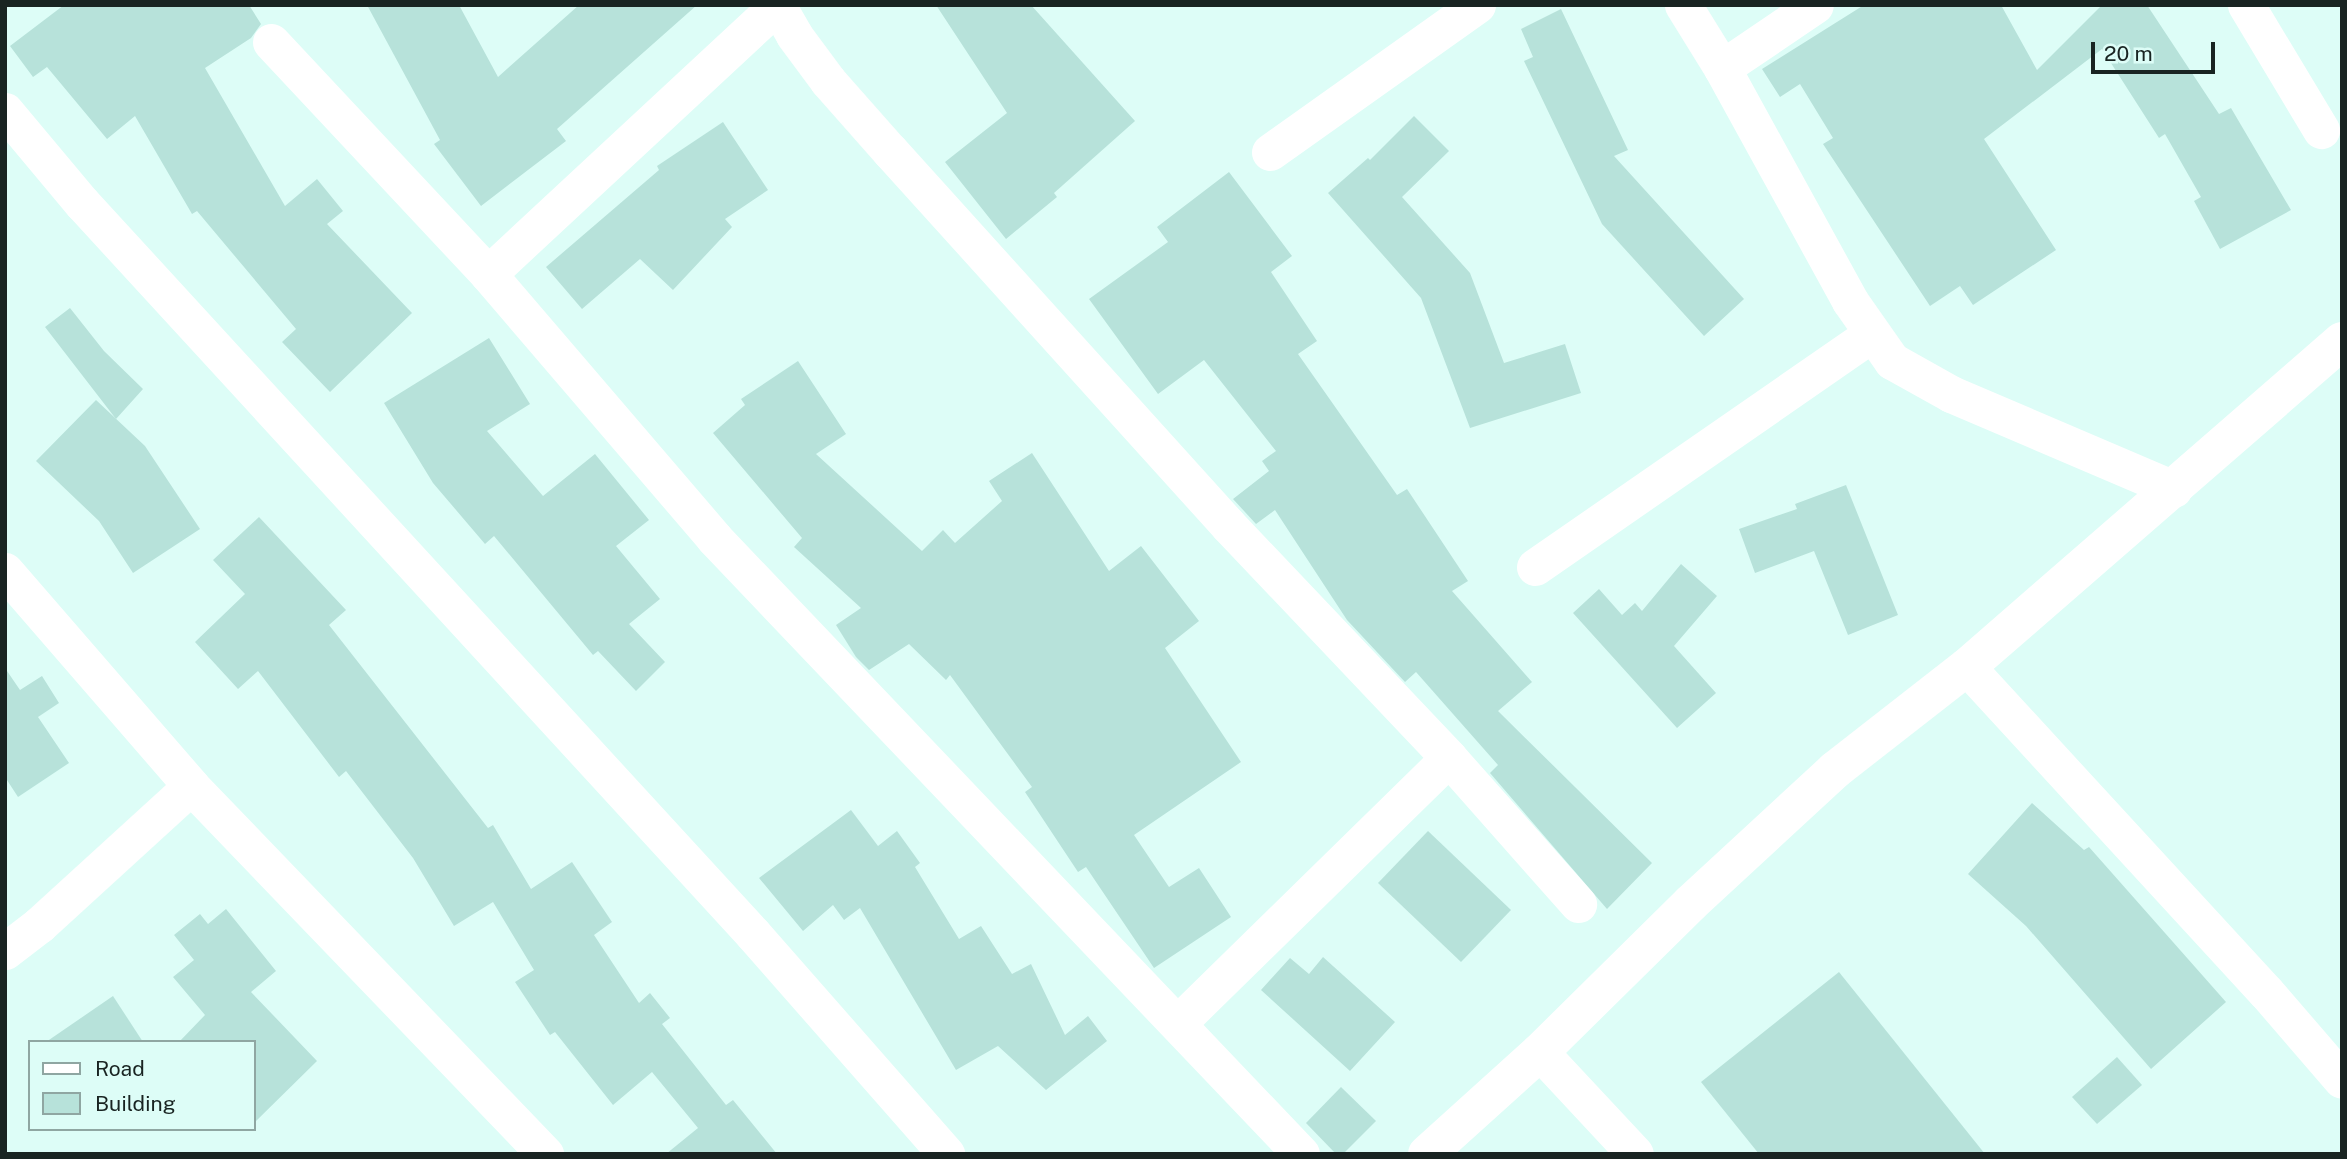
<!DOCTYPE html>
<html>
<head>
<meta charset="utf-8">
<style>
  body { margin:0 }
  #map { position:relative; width:2347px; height:1159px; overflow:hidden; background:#ddfdf7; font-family:"Public Sans",sans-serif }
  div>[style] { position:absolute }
  .building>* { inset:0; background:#b7e2da }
  .street>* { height:37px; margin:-18.5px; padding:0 18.5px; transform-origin:18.5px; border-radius:18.5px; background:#fff }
  .secondary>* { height:38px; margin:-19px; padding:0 19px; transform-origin:19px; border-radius:19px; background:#fff }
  span { translate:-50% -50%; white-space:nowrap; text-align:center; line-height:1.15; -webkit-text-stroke:6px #ddfdf7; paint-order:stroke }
  .frame { position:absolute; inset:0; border:7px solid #192422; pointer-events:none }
  .legend { position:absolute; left:28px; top:1040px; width:228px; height:91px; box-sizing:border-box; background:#ddfdf7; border:2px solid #8fa6a2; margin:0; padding:9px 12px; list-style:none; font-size:21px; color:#192422 }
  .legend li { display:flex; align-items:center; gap:14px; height:35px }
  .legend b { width:35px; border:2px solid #8fa6a2 }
  .scale { position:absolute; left:2091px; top:42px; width:124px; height:32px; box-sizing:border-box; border:4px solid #192422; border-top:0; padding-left:9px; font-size:21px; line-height:24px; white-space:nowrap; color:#192422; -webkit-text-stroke:5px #ddfdf7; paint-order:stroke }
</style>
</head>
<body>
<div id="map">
  <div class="building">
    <div style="clip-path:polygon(64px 5px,249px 5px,261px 24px,251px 38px,205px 68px,285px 206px,317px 179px,343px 211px,327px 224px,412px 313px,330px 392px,282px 342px,296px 329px,197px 211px,192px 214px,135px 116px,107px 139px,47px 67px,33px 77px,10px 46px)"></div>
    <div style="clip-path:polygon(367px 5px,459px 5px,498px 77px,579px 5px,697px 5px,557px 129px,566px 141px,481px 206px,434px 144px,440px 140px)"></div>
    <div style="clip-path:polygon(936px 5px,1031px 5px,1135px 121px,1054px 193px,1057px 197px,1006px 239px,945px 162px,1007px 113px)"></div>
    <div style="clip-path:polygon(1864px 5px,2001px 5px,2037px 70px,2102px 5px,2147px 5px,2219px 114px,2231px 108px,2291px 210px,2220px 249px,2194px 201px,2201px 197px,2165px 134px,2159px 138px,2102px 49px,1984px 139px,2056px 250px,1973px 305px,1960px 286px,1930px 306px,1823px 144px,1833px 138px,1800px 84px,1780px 97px,1762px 69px)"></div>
    <div style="clip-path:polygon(1561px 9px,1628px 150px,1614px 156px,1744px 299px,1704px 336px,1602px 224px,1524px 61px,1533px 57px,1521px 29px)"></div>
    <div style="clip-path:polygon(1414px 116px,1449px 151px,1402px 197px,1470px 273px,1504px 363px,1565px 344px,1581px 393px,1470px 428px,1421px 298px,1328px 193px,1368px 158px,1370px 160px)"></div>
    <div style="clip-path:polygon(723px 122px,768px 190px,725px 219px,732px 227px,673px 290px,640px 259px,582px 309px,546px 267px,659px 170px,657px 166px)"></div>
    <div style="clip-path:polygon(1229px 172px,1292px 256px,1271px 272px,1317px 341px,1298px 354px,1397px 495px,1407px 489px,1468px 581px,1452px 591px,1532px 682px,1498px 711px,1652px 863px,1607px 909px,1490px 773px,1498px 765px,1416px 672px,1405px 682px,1347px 620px,1275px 510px,1256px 524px,1233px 499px,1269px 471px,1262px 461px,1276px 451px,1204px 360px,1158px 394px,1089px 299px,1168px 242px,1157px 227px)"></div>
    <div style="clip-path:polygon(70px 308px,104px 351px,143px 389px,116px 419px,45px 327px)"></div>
    <div style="clip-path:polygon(489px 338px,530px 404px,487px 431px,543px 496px,595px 454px,649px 520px,616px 546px,660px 599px,629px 624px,665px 662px,636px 691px,598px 651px,593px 655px,494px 536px,485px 544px,433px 483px,384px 403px)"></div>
    <div style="clip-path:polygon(798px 361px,846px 434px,816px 454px,922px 551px,943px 530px,955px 543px,1002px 501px,989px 481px,1032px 453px,1109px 571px,1141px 546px,1199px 621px,1165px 648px,1241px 762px,1134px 835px,1169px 887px,1199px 868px,1231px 917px,1154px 968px,1086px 867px,1078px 872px,1025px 792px,1032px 787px,950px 675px,946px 680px,909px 644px,869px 670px,856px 657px,836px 625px,861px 608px,794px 547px,802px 538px,713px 433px,745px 405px,741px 399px)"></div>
    <div style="clip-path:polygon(96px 400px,145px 446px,200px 529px,133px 573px,99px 521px,36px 461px)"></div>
    <div style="clip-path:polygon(1846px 485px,1898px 615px,1848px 635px,1814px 551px,1755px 573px,1739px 529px,1797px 509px,1795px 504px)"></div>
    <div style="clip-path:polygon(259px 517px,346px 610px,329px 625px,488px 828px,493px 825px,531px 889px,572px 862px,612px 922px,594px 935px,639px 1003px,650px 993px,670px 1018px,662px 1024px,726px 1105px,733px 1100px,777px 1154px,666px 1154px,698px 1128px,652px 1072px,613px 1105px,555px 1032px,550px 1035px,515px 982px,534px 970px,493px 902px,454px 926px,413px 858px,346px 771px,339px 777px,258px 671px,238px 689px,195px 642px,245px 594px,213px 560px)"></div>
    <div style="clip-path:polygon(1681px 564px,1717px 596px,1674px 646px,1716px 693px,1677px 728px,1573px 613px,1599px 589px,1622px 615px,1635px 603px,1642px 611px)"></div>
    <div style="clip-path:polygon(5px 668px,20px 690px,42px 676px,59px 703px,38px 717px,69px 763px,18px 797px,5px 777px)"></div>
    <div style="clip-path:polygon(2032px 803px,2084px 850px,2089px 847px,2226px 1002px,2151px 1069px,2026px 926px,1968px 874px)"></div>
    <div style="clip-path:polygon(851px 810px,878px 846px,897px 831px,920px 863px,915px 867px,959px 939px,981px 926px,1012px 974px,1031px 964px,1065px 1035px,1088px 1016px,1107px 1041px,1046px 1090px,998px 1046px,956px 1070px,860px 908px,844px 920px,833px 905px,803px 931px,759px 878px)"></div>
    <div style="clip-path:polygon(1428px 831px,1511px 910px,1461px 962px,1378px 883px)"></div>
    <div style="clip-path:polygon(226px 909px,276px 971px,251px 992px,317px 1061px,254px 1123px,254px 1042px,179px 1042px,205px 1015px,173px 977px,194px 960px,174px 935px,200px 914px,208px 924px)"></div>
    <div style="clip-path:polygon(1323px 957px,1395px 1022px,1350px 1071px,1261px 990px,1290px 958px,1309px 974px)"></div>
    <div style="clip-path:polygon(1839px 972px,1985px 1154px,1759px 1154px,1701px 1082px)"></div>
    <div style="clip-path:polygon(113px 996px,143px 1042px,46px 1042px)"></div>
    <div style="clip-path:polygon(2117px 1057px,2142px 1085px,2097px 1124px,2072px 1097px)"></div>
    <div style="clip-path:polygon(1341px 1087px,1376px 1121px,1343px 1154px,1336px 1154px,1306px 1123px)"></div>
  </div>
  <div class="street">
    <div style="left:777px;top:5px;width:34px;rotate:60deg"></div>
    <div style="left:794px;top:35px;width:57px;rotate:53.5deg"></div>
    <div style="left:828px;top:81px;width:94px;rotate:48.5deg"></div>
    <div style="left:890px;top:151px;width:504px;rotate:47.89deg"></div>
    <div style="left:1228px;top:525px;width:321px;rotate:46.5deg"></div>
    <div style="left:1449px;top:758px;width:195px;rotate:48.5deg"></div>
    <div style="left:1683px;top:5px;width:74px;rotate:58.2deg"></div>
    <div style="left:1722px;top:68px;width:266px;rotate:61.2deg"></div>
    <div style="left:1850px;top:301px;width:73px;rotate:55deg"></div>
    <div style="left:1892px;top:361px;width:68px;rotate:29.2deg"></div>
    <div style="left:1951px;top:394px;width:242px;rotate:23.1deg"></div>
    <div style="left:2246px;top:5px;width:146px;rotate:59deg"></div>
    <div style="left:271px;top:42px;width:318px;rotate:46.9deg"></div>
    <div style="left:488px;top:274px;width:348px;rotate:49.4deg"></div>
    <div style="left:714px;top:538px;width:851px;rotate:46.38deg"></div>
    <div style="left:1722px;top:68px;width:112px;rotate:-34.1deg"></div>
    <div style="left:5px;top:111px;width:120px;rotate:50.1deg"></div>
    <div style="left:82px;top:203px;width:992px;rotate:47.45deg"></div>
    <div style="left:753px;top:934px;width:293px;rotate:48.7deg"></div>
    <div style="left:1270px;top:152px;width:254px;rotate:-35.4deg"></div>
    <div style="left:488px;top:274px;width:395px;rotate:-42.9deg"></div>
    <div style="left:1535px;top:567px;width:409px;rotate:-34.7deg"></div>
    <div style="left:5px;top:571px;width:284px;rotate:49.1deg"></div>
    <div style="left:191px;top:786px;width:511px;rotate:46.11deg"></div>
    <div style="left:1967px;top:667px;width:442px;rotate:47.4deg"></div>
    <div style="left:2266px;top:992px;width:116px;rotate:49.2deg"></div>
    <div style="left:5px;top:951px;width:43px;rotate:-37.4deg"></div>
    <div style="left:39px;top:925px;width:206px;rotate:-42.4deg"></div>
    <div style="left:1178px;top:1023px;width:379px;rotate:-44.4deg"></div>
    <div style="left:1540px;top:1052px;width:139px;rotate:47deg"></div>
  </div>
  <div class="secondary">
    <div style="left:1427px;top:1154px;width:152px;rotate:-42.1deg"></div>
    <div style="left:1540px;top:1052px;width:212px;rotate:-44.6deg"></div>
    <div style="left:1691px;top:903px;width:196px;rotate:-42.7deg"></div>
    <div style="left:1835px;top:770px;width:167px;rotate:-38deg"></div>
    <div style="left:1967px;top:667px;width:497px;rotate:-41deg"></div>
  </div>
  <div class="frame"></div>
  <ul class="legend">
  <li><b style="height:9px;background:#fff"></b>Road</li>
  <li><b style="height:19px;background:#b7e2da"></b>Building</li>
  </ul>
  <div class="scale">20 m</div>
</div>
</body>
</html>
